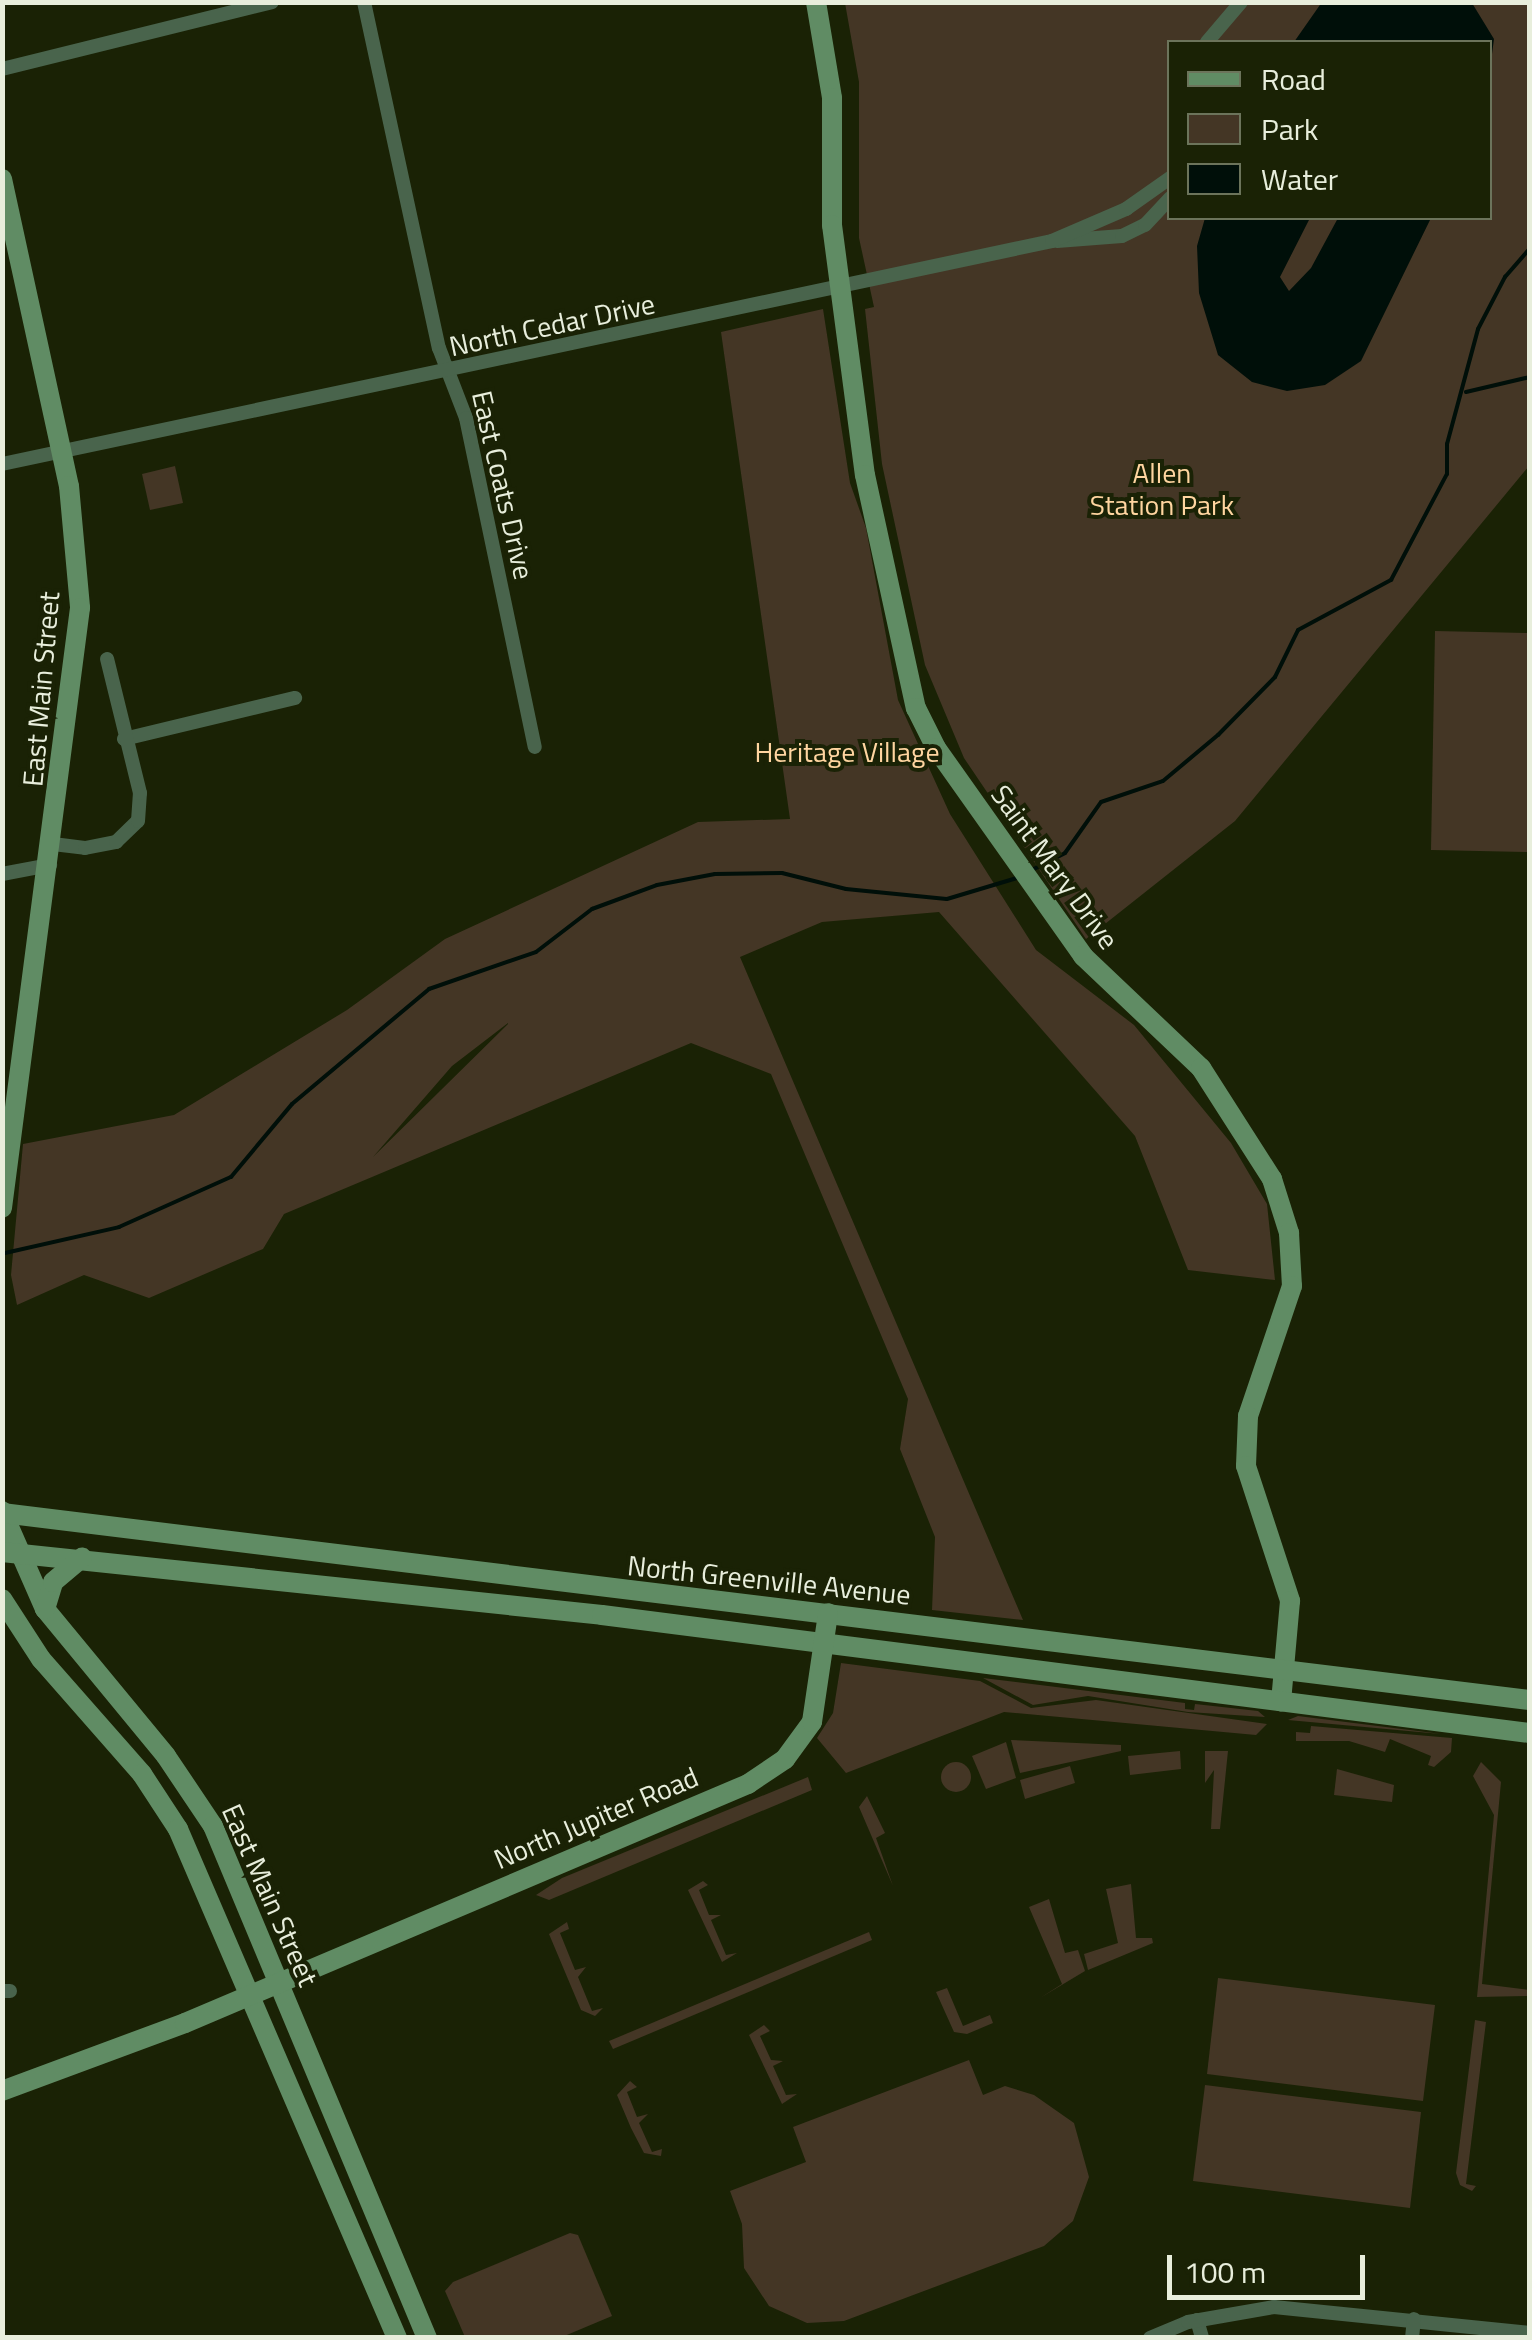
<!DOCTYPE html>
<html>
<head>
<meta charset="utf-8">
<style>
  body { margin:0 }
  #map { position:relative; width:1532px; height:2340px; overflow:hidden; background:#1a2205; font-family:"Titillium Web",sans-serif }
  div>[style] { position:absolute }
  .green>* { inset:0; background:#443625 }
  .round { border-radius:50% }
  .water>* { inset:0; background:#000f09 }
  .stream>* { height:4px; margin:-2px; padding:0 2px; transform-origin:2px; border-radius:2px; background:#000f09 }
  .street>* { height:14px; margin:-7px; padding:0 7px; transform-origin:7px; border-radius:7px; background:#49644c }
  .secondary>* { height:20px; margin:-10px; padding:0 10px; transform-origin:10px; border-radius:10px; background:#608c64 }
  span { translate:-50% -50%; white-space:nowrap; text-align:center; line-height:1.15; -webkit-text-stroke:8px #1a2205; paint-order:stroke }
  .street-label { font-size:28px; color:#e8eedc }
  .park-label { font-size:28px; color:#ffd5a0 }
  .frame { position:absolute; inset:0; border:5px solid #e8eedc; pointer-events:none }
  .legend { position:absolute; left:1167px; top:40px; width:325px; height:180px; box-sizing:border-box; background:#1a2205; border:2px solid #6c745b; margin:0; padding:12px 18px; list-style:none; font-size:30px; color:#e8eedc }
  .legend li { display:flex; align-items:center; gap:20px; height:50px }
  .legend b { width:50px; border:2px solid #6c745b }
  .scale { position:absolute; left:1167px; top:2255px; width:198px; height:45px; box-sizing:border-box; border:5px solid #e8eedc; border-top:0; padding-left:12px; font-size:30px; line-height:35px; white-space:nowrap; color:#e8eedc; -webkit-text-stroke:8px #1a2205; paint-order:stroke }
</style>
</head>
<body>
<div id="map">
  <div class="green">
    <div style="clip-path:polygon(evenodd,845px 3px,1529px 3px,1529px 466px,1235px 821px,1086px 939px,964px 758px,925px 665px,882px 464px,865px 309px,874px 307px,859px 238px,859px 82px,845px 3px,1170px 42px,1490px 42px,1490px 218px,1170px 218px,1170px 42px)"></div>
    <div style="clip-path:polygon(evenodd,823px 309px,850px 483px,866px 528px,898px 700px,950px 814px,1036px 950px,1134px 1025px,1231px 1143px,1267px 1204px,1275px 1280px,1188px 1270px,1135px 1136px,939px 912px,822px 922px,740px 957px,1023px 1620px,932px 1610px,935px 1537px,900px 1449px,908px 1399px,771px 1074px,691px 1043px,284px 1214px,263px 1249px,149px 1298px,84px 1275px,17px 1305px,11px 1275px,23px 1144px,174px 1115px,347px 1010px,445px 939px,698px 822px,790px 819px,721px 332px,823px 309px,508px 1023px,508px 1024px,373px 1157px,452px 1066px,508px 1023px)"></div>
    <div style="clip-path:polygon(175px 466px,183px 503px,150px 510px,142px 474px)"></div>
    <div style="clip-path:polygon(1435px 631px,1529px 633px,1529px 852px,1431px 850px)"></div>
    <div style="clip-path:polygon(841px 1663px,980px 1681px,1031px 1708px,1096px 1700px,1267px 1724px,1256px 1735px,1004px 1712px,846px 1773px,817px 1738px,833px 1713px)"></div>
    <div style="clip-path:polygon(983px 1678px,1185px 1703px,1185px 1709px,1194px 1710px,1195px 1704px,1258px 1711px,1265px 1717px,1188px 1712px,1088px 1696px,1033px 1705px)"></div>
    <div style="clip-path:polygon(1298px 1716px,1418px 1731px,1441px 1734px,1288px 1720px)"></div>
    <div style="clip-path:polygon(1311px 1726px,1452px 1738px,1451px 1752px,1434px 1767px,1428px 1765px,1431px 1756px,1390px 1739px,1385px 1752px,1349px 1741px,1296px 1741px,1296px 1732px,1310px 1733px)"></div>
    <div style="clip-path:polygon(1011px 1740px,1121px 1745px,1121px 1751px,1020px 1773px)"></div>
    <div style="clip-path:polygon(1006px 1742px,1016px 1778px,986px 1789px,972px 1756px)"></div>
    <div style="clip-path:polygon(1180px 1751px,1181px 1769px,1130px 1775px,1128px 1756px)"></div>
    <div style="clip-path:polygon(1205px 1751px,1228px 1751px,1220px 1829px,1211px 1829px,1214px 1770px,1205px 1783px)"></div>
    <div style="clip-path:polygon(1481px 1762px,1501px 1782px,1482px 1984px,1529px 1990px,1529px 1996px,1477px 1997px,1494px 1815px,1473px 1776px)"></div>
    <div class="round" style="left:941px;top:1762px;width:30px;height:30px"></div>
    <div style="clip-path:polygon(1070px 1766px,1075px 1783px,1025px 1799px,1020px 1780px)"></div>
    <div style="clip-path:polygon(1337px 1769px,1394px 1785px,1392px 1802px,1334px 1795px)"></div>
    <div style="clip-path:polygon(808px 1777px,812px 1790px,549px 1900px,536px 1895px,562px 1878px)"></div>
    <div style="clip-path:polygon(867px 1796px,885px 1833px,876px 1838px,893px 1886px,859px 1807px)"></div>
    <div style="clip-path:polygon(703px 1881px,708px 1885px,699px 1890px,709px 1915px,721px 1915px,711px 1920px,726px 1955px,737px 1953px,722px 1962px,688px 1890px)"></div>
    <div style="clip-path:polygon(1131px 1884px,1136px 1938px,1152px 1938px,1153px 1943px,1088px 1970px,1084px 1954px,1118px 1943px,1106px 1889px)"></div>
    <div style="clip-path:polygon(1049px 1899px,1065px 1953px,1078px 1950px,1085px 1971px,1040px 1998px,1062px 1984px,1029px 1907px)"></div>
    <div style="clip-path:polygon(567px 1922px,569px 1929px,560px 1933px,575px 1970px,586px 1967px,578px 1977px,592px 2011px,603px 2008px,595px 2016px,581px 2010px,549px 1934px)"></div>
    <div style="clip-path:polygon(869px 1932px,872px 1940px,613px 2049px,609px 2041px)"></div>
    <div style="clip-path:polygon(1218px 1978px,1435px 2005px,1423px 2101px,1207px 2074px)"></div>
    <div style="clip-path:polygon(947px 1988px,963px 2026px,990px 2015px,993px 2023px,967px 2034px,954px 2032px,936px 1992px)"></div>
    <div style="clip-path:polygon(1475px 2020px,1486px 2022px,1466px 2184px,1476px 2186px,1472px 2191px,1460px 2185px,1456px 2173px)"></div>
    <div style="clip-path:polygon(764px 2025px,770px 2031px,760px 2036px,771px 2060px,783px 2061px,773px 2066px,786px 2095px,797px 2094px,782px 2104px,749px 2035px)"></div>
    <div style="clip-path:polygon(969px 2060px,983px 2095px,1005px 2086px,1034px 2095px,1074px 2123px,1089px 2177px,1073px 2221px,1044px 2246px,844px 2321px,807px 2323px,769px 2306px,744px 2268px,742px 2224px,730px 2191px,806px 2162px,793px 2127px)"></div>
    <div style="clip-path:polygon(630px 2081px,637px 2087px,627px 2092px,637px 2117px,648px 2114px,639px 2123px,652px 2152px,662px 2149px,661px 2156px,644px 2153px,631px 2128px,617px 2095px)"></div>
    <div style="clip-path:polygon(1205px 2085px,1421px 2112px,1410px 2208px,1193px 2181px)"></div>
    <div style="clip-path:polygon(570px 2233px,578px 2235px,612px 2316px,562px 2337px,465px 2337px,445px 2291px,453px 2282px)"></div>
  </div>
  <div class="water">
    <div style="clip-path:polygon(1322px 2px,1472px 3px,1494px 39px,1490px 69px,1490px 42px,1294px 42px)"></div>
    <div style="clip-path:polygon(1205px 218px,1310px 218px,1280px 277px,1289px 291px,1311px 268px,1338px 218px,1431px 218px,1361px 361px,1325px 385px,1287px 391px,1252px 382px,1218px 355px,1199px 293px,1197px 246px)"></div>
  </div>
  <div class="stream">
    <div style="left:1466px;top:392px;width:66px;rotate:-13.2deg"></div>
    <div style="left:1030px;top:871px;width:39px;rotate:-27deg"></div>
    <div style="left:1065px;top:853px;width:62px;rotate:-54.8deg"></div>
    <div style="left:1101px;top:802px;width:65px;rotate:-18.7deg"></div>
    <div style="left:1163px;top:781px;width:72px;rotate:-39.9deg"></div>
    <div style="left:1218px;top:735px;width:81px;rotate:-45.5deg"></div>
    <div style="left:1275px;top:677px;width:52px;rotate:-63.9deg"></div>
    <div style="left:1298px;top:630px;width:106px;rotate:-28.3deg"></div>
    <div style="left:1391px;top:580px;width:120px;rotate:-62.2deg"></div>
    <div style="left:1447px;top:474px;width:30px;rotate:-90deg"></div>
    <div style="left:1447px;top:444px;width:119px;rotate:-74.9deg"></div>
    <div style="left:1478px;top:329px;width:59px;rotate:-62.6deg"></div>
    <div style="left:1505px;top:277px;width:38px;rotate:-49deg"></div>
    <div style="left:5px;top:1253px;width:117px;rotate:-12.8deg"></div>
    <div style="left:119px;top:1227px;width:123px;rotate:-24.1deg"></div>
    <div style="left:231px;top:1177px;width:95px;rotate:-50.1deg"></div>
    <div style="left:292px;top:1104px;width:179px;rotate:-40deg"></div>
    <div style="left:429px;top:989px;width:113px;rotate:-19.1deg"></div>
    <div style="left:536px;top:952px;width:71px;rotate:-37.5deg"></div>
    <div style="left:592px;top:909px;width:69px;rotate:-20.3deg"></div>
    <div style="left:657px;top:885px;width:59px;rotate:-10.7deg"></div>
    <div style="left:715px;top:874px;width:67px;rotate:-0.9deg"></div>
    <div style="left:782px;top:873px;width:66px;rotate:14deg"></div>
    <div style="left:846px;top:889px;width:101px;rotate:5.7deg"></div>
    <div style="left:947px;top:899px;width:73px;rotate:-16.7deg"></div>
  </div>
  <div class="street">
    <div style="left:364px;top:2px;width:354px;rotate:77.8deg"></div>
    <div style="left:439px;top:348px;width:75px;rotate:68.9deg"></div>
    <div style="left:466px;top:418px;width:336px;rotate:78.2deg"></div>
    <div style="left:1207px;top:42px;width:52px;rotate:-49.6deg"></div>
    <div style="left:2px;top:69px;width:278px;rotate:-13.9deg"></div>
    <div style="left:1057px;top:241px;width:65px;rotate:-4.4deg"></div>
    <div style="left:1122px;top:236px;width:25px;rotate:-26deg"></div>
    <div style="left:1145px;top:225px;width:37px;rotate:-47deg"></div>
    <div style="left:2px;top:464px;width:1073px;rotate:-11.99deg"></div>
    <div style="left:1052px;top:241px;width:81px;rotate:-23.4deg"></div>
    <div style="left:1126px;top:209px;width:54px;rotate:-35.2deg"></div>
    <div style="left:124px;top:739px;width:176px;rotate:-13.5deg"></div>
    <div style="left:53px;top:844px;width:32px;rotate:7deg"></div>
    <div style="left:85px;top:848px;width:32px;rotate:-11deg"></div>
    <div style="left:116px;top:842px;width:30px;rotate:-44deg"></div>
    <div style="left:138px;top:821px;width:28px;rotate:-86deg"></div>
    <div style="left:140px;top:793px;width:138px;rotate:-103.8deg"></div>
    <div style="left:2px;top:874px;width:49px;rotate:-10.6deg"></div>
    <div style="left:2px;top:1991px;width:8px"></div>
    <div style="left:1197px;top:2320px;width:19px;rotate:74deg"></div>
    <div style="left:1150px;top:2338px;width:41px;rotate:-22.8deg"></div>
    <div style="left:1188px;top:2322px;width:87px;rotate:-9.9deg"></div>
    <div style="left:1274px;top:2307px;width:257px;rotate:5.8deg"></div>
    <div style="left:1412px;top:2338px;width:19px;rotate:-84deg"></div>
  </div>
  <div class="secondary">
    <div style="left:816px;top:2px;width:97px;rotate:80.5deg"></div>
    <div style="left:832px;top:98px;width:127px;rotate:90deg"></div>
    <div style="left:832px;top:225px;width:252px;rotate:82.5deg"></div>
    <div style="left:865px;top:475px;width:239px;rotate:77.7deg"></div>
    <div style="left:916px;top:708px;width:45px;rotate:63.4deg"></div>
    <div style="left:936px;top:748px;width:255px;rotate:54.7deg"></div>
    <div style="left:1083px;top:956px;width:163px;rotate:43.5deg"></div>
    <div style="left:1201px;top:1068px;width:132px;rotate:57.4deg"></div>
    <div style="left:1272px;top:1179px;width:57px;rotate:72.5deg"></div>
    <div style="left:1289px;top:1233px;width:53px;rotate:86.8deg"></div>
    <div style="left:1292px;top:1286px;width:137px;rotate:108.7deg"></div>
    <div style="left:1248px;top:1416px;width:50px;rotate:92.3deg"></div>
    <div style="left:1246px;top:1466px;width:142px;rotate:71.9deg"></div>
    <div style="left:1290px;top:1601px;width:101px;rotate:95.1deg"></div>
    <div style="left:2px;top:179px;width:314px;rotate:77.7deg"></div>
    <div style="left:69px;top:486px;width:122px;rotate:84.8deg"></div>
    <div style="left:80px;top:608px;width:605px;rotate:97.41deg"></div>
    <div style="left:2px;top:1511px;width:107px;rotate:66.3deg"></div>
    <div style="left:45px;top:1609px;width:190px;rotate:50.5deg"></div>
    <div style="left:166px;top:1756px;width:84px;rotate:56.1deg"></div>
    <div style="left:213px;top:1826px;width:555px;rotate:67.32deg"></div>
    <div style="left:2px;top:1513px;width:1539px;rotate:6.98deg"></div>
    <div style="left:2px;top:1552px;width:603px;rotate:5.99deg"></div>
    <div style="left:602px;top:1615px;width:935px;rotate:7.25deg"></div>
    <div style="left:2px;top:1599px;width:72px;rotate:57deg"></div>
    <div style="left:41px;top:1659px;width:153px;rotate:48.7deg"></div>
    <div style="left:142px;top:1774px;width:66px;rotate:56.8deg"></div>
    <div style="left:178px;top:1829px;width:554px;rotate:66.72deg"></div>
    <div style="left:45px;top:1609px;width:28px;rotate:-73deg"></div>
    <div style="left:53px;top:1582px;width:38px;rotate:-40deg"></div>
    <div style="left:2px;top:2091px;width:195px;rotate:-20.4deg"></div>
    <div style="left:185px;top:2023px;width:612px;rotate:-23deg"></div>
    <div style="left:748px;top:1784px;width:45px;rotate:-34deg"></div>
    <div style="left:785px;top:1759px;width:46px;rotate:-53.9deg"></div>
    <div style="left:812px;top:1722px;width:110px;rotate:-81.6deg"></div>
  </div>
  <div class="street-label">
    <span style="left:552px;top:325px;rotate:-12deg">North Cedar Drive</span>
    <span style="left:503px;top:485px;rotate:77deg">East Coats Drive</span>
    <span style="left:41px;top:689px;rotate:-85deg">East Main Street</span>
    <span style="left:1055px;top:867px;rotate:54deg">Saint Mary Drive</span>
    <span style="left:769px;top:1580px;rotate:6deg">North Greenville Avenue</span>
    <span style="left:596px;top:1818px;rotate:-23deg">North Jupiter Road</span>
    <span style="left:270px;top:1895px;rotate:66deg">East Main Street</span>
  </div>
  <div class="park-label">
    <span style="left:1162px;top:489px">Allen<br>Station Park</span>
    <span style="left:847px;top:752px">Heritage Village</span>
  </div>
  <div class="frame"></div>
  <ul class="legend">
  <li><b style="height:12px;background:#608c64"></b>Road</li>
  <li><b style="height:28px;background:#443625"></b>Park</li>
  <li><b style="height:28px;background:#000f09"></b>Water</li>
  </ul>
  <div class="scale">100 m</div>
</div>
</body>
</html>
